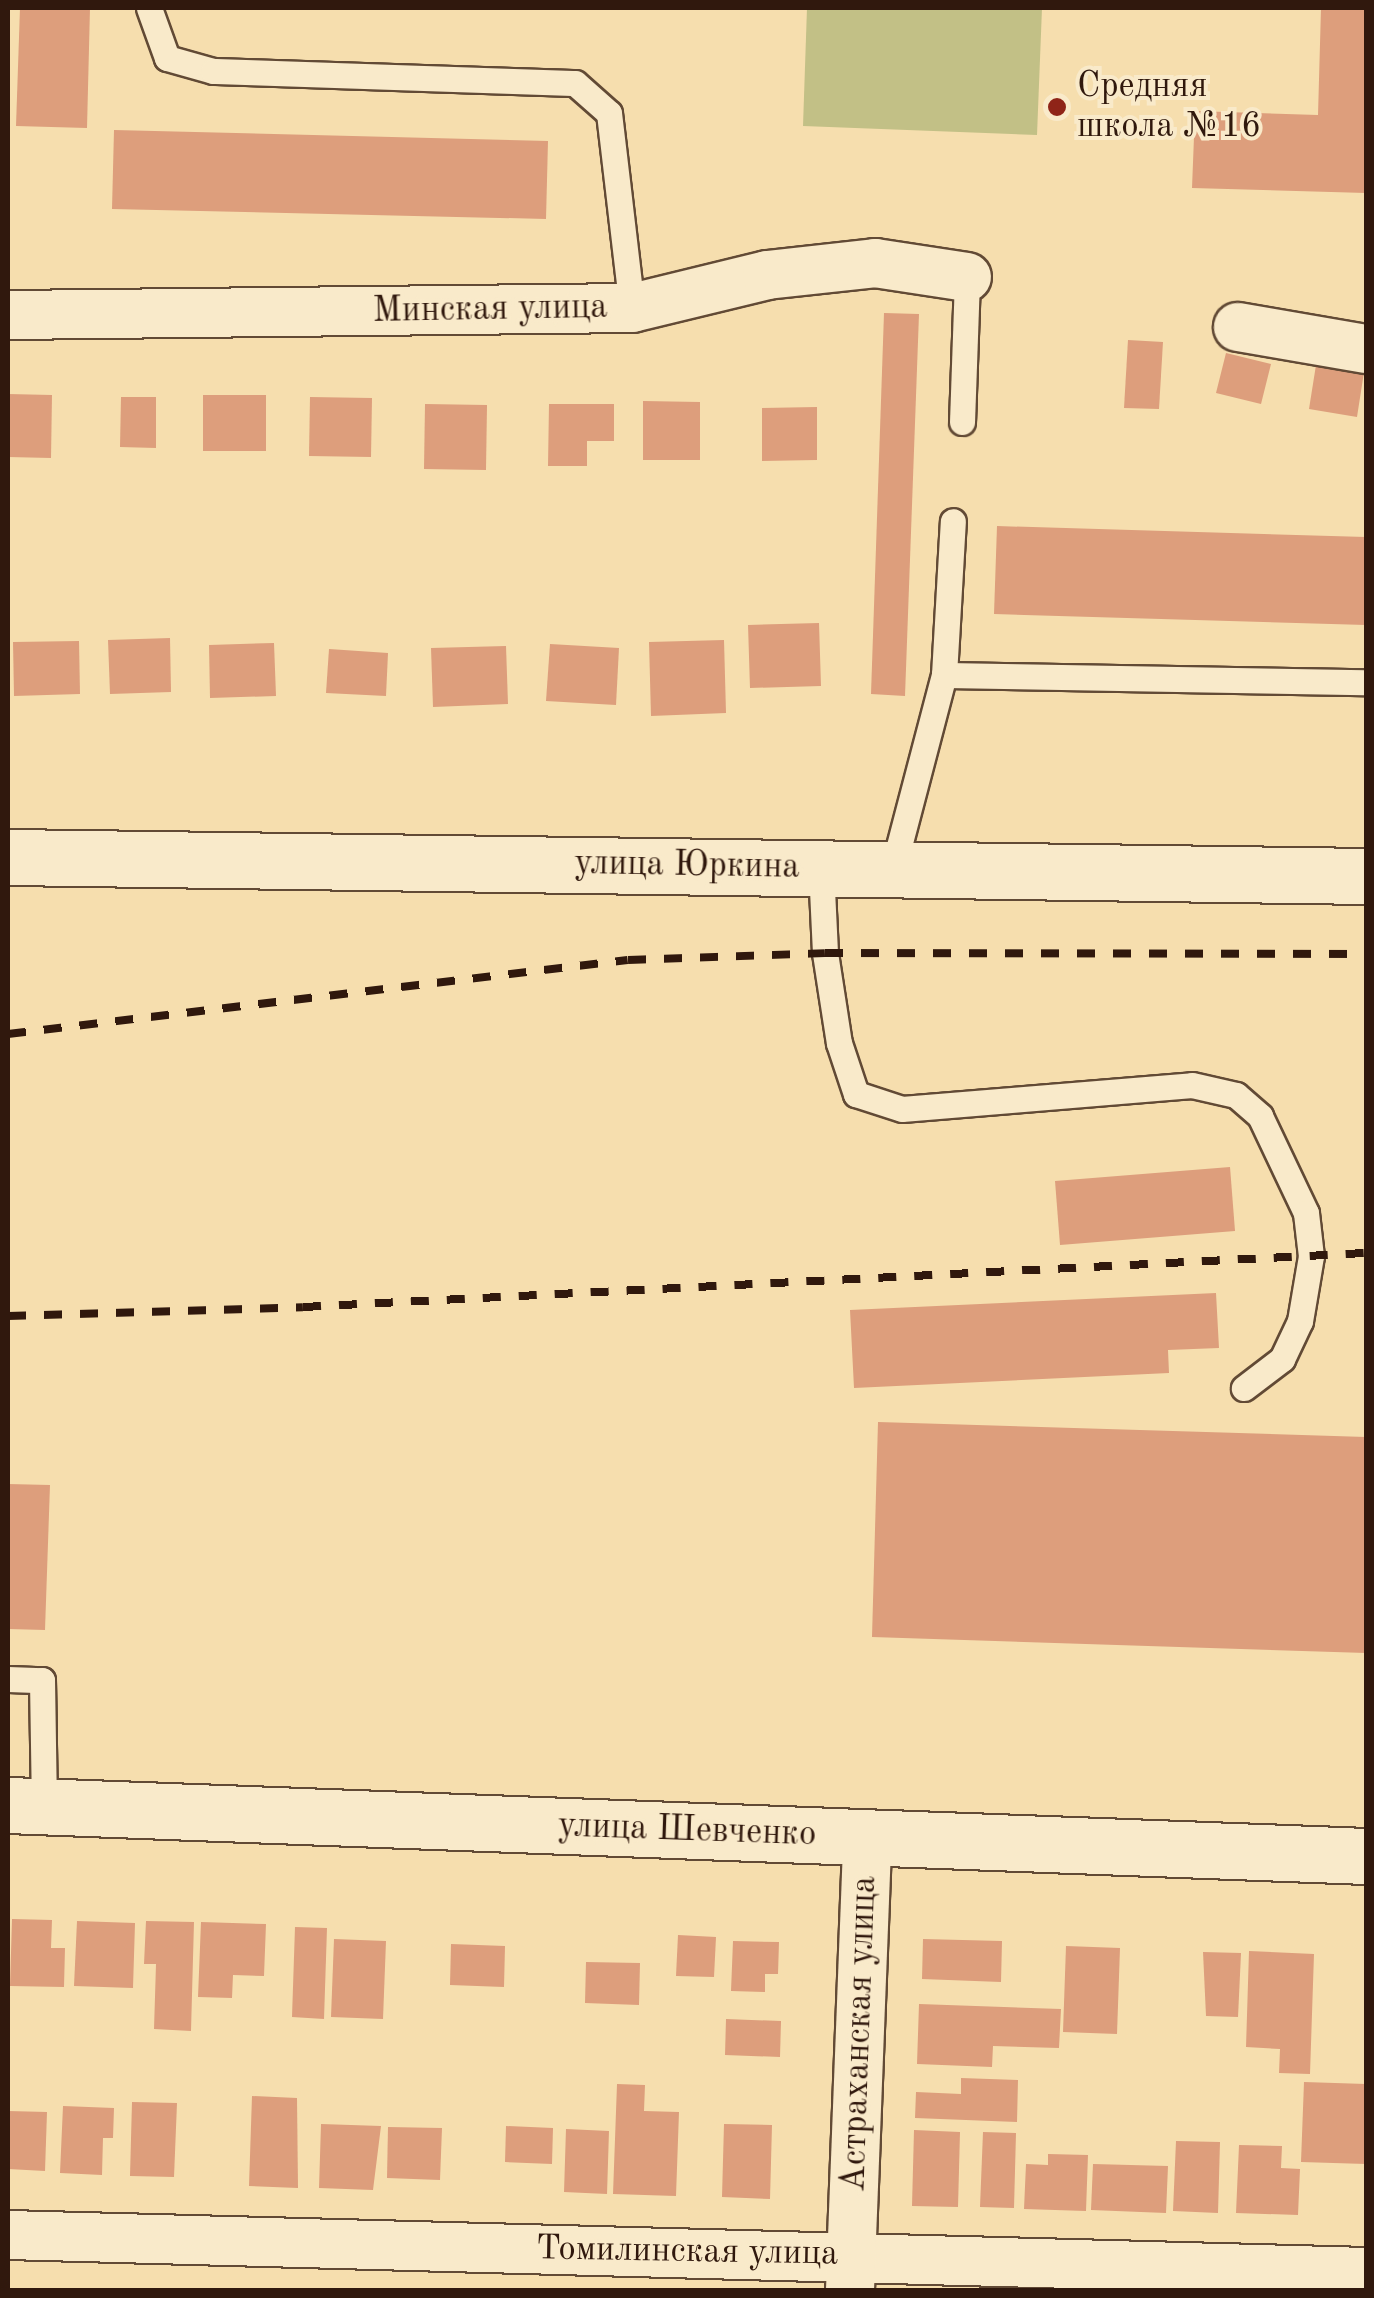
<!DOCTYPE html>
<html>
<head>
<meta charset="utf-8">
<style>
  body { margin:0 }
  #map { position:relative; width:1374px; height:2298px; overflow:hidden; background:#f6deae; font-family:"Old Standard TT",serif }
  div>[style] { position:absolute }
  .green>* { inset:0; background:#c2c086 }
  .building>* { inset:0; background:#dd9e7c }
  .roads { filter:drop-shadow(2px 0 #624a35) drop-shadow(-2px 0 #624a35) drop-shadow(0 2px #624a35) drop-shadow(0 -2px #624a35) }
  .lane>* { height:25px; margin:-12.5px; padding:0 12.5px; transform-origin:12.5px; border-radius:12.5px; background:#f9eaca }
  .street>* { height:48px; margin:-24px; padding:0 24px; transform-origin:24px; border-radius:24px; background:#f9eaca }
  .secondary>* { height:55px; margin:-27.5px; padding:0 27.5px; transform-origin:27.5px; border-radius:27.5px; background:#f9eaca }
  .rail>* { height:8px; margin-top:-4px; transform-origin:0; background:repeating-linear-gradient(90deg,#30180d 0 18px,transparent 0 36px) }
  .dots>* { width:28px; height:28px; translate:-50% -50%; box-sizing:border-box; border:5px solid #f9eaca; border-radius:50% }
  span { translate:-50% -50%; white-space:nowrap; text-align:center; line-height:1.15; -webkit-text-stroke:8px #f9eaca; paint-order:stroke }
  .poi-label { font-size:35px; color:#30180d }
  .left { translate:0 -50%; text-align:left }
  .street-label { font-size:35px; color:#30180d }
  .frame { position:absolute; inset:0; border:10px solid #30180d; pointer-events:none }
</style>
</head>
<body>
<div id="map">
  <div class="green">
    <div style="clip-path:polygon(807px 8px,1042px 8px,1037px 135px,803px 126px)"></div>
  </div>
  <div class="building">
    <div style="clip-path:polygon(20px 8px,90px 8px,87px 128px,16px 126px)"></div>
    <div style="clip-path:polygon(1321px 8px,1366px 8px,1366px 193px,1192px 188px,1195px 111px,1318px 115px)"></div>
    <div style="clip-path:polygon(114px 130px,548px 141px,546px 219px,112px 209px)"></div>
    <div style="clip-path:polygon(884px 313px,919px 314px,905px 696px,871px 694px)"></div>
    <div style="clip-path:polygon(1128px 340px,1163px 342px,1159px 409px,1124px 408px)"></div>
    <div style="clip-path:polygon(1226px 353px,1271px 364px,1261px 404px,1216px 393px)"></div>
    <div style="clip-path:polygon(1316px 365px,1364px 372px,1357px 417px,1309px 409px)"></div>
    <div style="clip-path:polygon(8px 394px,52px 395px,51px 458px,8px 457px)"></div>
    <div style="clip-path:polygon(203px 395px,266px 395px,266px 451px,203px 451px)"></div>
    <div style="clip-path:polygon(121px 397px,156px 397px,156px 448px,120px 447px)"></div>
    <div style="clip-path:polygon(310px 397px,372px 398px,371px 457px,309px 456px)"></div>
    <div style="clip-path:polygon(643px 401px,700px 402px,700px 460px,643px 460px)"></div>
    <div style="clip-path:polygon(425px 404px,487px 405px,486px 470px,424px 469px)"></div>
    <div style="clip-path:polygon(549px 404px,614px 404px,614px 441px,587px 441px,587px 466px,548px 466px)"></div>
    <div style="clip-path:polygon(817px 407px,817px 460px,762px 461px,762px 408px)"></div>
    <div style="clip-path:polygon(997px 526px,1366px 537px,1366px 625px,994px 614px)"></div>
    <div style="clip-path:polygon(819px 623px,821px 686px,750px 688px,748px 625px)"></div>
    <div style="clip-path:polygon(170px 638px,171px 692px,110px 694px,108px 640px)"></div>
    <div style="clip-path:polygon(724px 640px,726px 713px,651px 716px,649px 642px)"></div>
    <div style="clip-path:polygon(79px 641px,80px 694px,14px 696px,13px 642px)"></div>
    <div style="clip-path:polygon(274px 643px,276px 696px,210px 698px,209px 645px)"></div>
    <div style="clip-path:polygon(550px 644px,619px 648px,616px 705px,546px 701px)"></div>
    <div style="clip-path:polygon(506px 646px,508px 704px,433px 707px,431px 648px)"></div>
    <div style="clip-path:polygon(329px 649px,388px 653px,386px 696px,326px 693px)"></div>
    <div style="clip-path:polygon(1230px 1167px,1235px 1231px,1060px 1245px,1055px 1181px)"></div>
    <div style="clip-path:polygon(1216px 1293px,1219px 1348px,1168px 1350px,1169px 1373px,854px 1388px,850px 1310px)"></div>
    <div style="clip-path:polygon(878px 1422px,1366px 1437px,1366px 1653px,872px 1637px)"></div>
    <div style="clip-path:polygon(8px 1484px,50px 1485px,45px 1630px,8px 1629px)"></div>
    <div style="clip-path:polygon(12px 1919px,52px 1920px,51px 1948px,65px 1948px,64px 1987px,10px 1986px)"></div>
    <div style="clip-path:polygon(77px 1921px,135px 1923px,133px 1988px,74px 1986px)"></div>
    <div style="clip-path:polygon(146px 1921px,194px 1922px,191px 2031px,154px 2029px,156px 1964px,144px 1964px)"></div>
    <div style="clip-path:polygon(201px 1922px,266px 1924px,264px 1976px,233px 1975px,232px 1998px,198px 1997px)"></div>
    <div style="clip-path:polygon(295px 1927px,327px 1928px,324px 2019px,292px 2017px)"></div>
    <div style="clip-path:polygon(678px 1935px,716px 1937px,714px 1977px,676px 1976px)"></div>
    <div style="clip-path:polygon(334px 1939px,386px 1941px,383px 2019px,331px 2017px)"></div>
    <div style="clip-path:polygon(923px 1939px,1002px 1941px,1001px 1982px,922px 1979px)"></div>
    <div style="clip-path:polygon(733px 1941px,779px 1942px,778px 1974px,765px 1974px,765px 1992px,731px 1991px)"></div>
    <div style="clip-path:polygon(451px 1944px,505px 1946px,504px 1987px,450px 1985px)"></div>
    <div style="clip-path:polygon(1066px 1946px,1120px 1948px,1117px 2034px,1063px 2032px)"></div>
    <div style="clip-path:polygon(1249px 1951px,1314px 1954px,1310px 2074px,1279px 2073px,1280px 2049px,1246px 2047px)"></div>
    <div style="clip-path:polygon(1203px 1952px,1241px 1953px,1238px 2017px,1206px 2016px)"></div>
    <div style="clip-path:polygon(586px 1962px,640px 1963px,639px 2005px,585px 2003px)"></div>
    <div style="clip-path:polygon(919px 2004px,1061px 2009px,1059px 2048px,993px 2046px,992px 2067px,917px 2064px)"></div>
    <div style="clip-path:polygon(726px 2019px,781px 2021px,780px 2057px,725px 2055px)"></div>
    <div style="clip-path:polygon(961px 2078px,1018px 2080px,1017px 2122px,915px 2118px,916px 2092px,961px 2094px)"></div>
    <div style="clip-path:polygon(1304px 2082px,1366px 2084px,1366px 2164px,1301px 2162px)"></div>
    <div style="clip-path:polygon(617px 2084px,645px 2085px,644px 2111px,679px 2112px,676px 2196px,613px 2194px)"></div>
    <div style="clip-path:polygon(252px 2096px,297px 2098px,298px 2188px,249px 2186px)"></div>
    <div style="clip-path:polygon(132px 2102px,177px 2103px,174px 2177px,130px 2176px)"></div>
    <div style="clip-path:polygon(63px 2106px,114px 2108px,113px 2138px,103px 2138px,102px 2175px,60px 2173px)"></div>
    <div style="clip-path:polygon(8px 2111px,47px 2112px,45px 2171px,8px 2169px)"></div>
    <div style="clip-path:polygon(321px 2124px,381px 2126px,373px 2190px,319px 2188px)"></div>
    <div style="clip-path:polygon(724px 2124px,772px 2125px,770px 2199px,722px 2197px)"></div>
    <div style="clip-path:polygon(506px 2126px,553px 2128px,552px 2164px,505px 2162px)"></div>
    <div style="clip-path:polygon(388px 2127px,442px 2128px,440px 2180px,387px 2178px)"></div>
    <div style="clip-path:polygon(566px 2129px,609px 2131px,607px 2194px,564px 2192px)"></div>
    <div style="clip-path:polygon(914px 2130px,960px 2132px,958px 2207px,912px 2206px)"></div>
    <div style="clip-path:polygon(983px 2132px,1016px 2133px,1014px 2208px,980px 2207px)"></div>
    <div style="clip-path:polygon(1176px 2141px,1220px 2142px,1218px 2213px,1173px 2211px)"></div>
    <div style="clip-path:polygon(1239px 2145px,1282px 2146px,1281px 2168px,1300px 2169px,1298px 2215px,1236px 2213px)"></div>
    <div style="clip-path:polygon(1048px 2154px,1088px 2155px,1086px 2211px,1024px 2209px,1026px 2164px,1048px 2165px)"></div>
    <div style="clip-path:polygon(1093px 2164px,1168px 2166px,1166px 2213px,1091px 2210px)"></div>
  </div>
  <div class="roads">
    <div class="lane">
      <div style="left:149px;top:8px;width:53px;rotate:70.2deg"></div>
      <div style="left:167px;top:58px;width:48px;rotate:15.8deg"></div>
      <div style="left:213px;top:71px;width:362px;rotate:1.9deg"></div>
      <div style="left:575px;top:83px;width:45px;rotate:41.4deg"></div>
      <div style="left:609px;top:113px;width:196px;rotate:83.3deg"></div>
      <div style="left:962px;top:422px;width:145px;rotate:-88deg"></div>
      <div style="left:944px;top:675px;width:422px;rotate:1deg"></div>
      <div style="left:821px;top:868px;width:85px;rotate:87.3deg"></div>
      <div style="left:825px;top:953px;width:91px;rotate:81.2deg"></div>
      <div style="left:839px;top:1043px;width:54px;rotate:71.6deg"></div>
      <div style="left:856px;top:1094px;width:48px;rotate:18.1deg"></div>
      <div style="left:902px;top:1109px;width:291px;rotate:-4.7deg"></div>
      <div style="left:1192px;top:1085px;width:45px;rotate:12.8deg"></div>
      <div style="left:1236px;top:1095px;width:32px;rotate:41deg"></div>
      <div style="left:1260px;top:1116px;width:107px;rotate:64.6deg"></div>
      <div style="left:1306px;top:1213px;width:43px;rotate:83.4deg"></div>
      <div style="left:1311px;top:1256px;width:66px;rotate:99.6deg"></div>
      <div style="left:1300px;top:1321px;width:42px;rotate:115.3deg"></div>
      <div style="left:1282px;top:1359px;width:48px;rotate:142.7deg"></div>
      <div style="left:893px;top:869px;width:201px;rotate:-75.3deg"></div>
      <div style="left:944px;top:675px;width:154px;rotate:-86.7deg"></div>
      <div style="left:8px;top:1679px;width:34px;rotate:2deg"></div>
      <div style="left:42px;top:1680px;width:126px;rotate:89.1deg"></div>
    </div>
    <div class="street">
      <div style="left:8px;top:315px;width:624px;rotate:-0.64deg"></div>
      <div style="left:632px;top:308px;width:139px;rotate:-13.7deg"></div>
      <div style="left:767px;top:275px;width:109px;rotate:-6.3deg"></div>
      <div style="left:875px;top:263px;width:93px;rotate:8.7deg"></div>
      <div style="left:1238px;top:327px;width:130px;rotate:9.8deg"></div>
      <div style="left:8px;top:2235px;width:1359px;rotate:1.56deg"></div>
      <div style="left:850px;top:2290px;width:452px;rotate:-87.8deg"></div>
    </div>
    <div class="secondary">
      <div style="left:8px;top:857px;width:1358px;rotate:0.8deg"></div>
      <div style="left:8px;top:1805px;width:1359px;rotate:2.15deg"></div>
    </div>
  </div>
  <div class="rail">
    <div style="left:8px;top:1034px;width:624px;rotate:-6.81deg"></div>
    <div style="left:628px;top:960px;width:197px;rotate:-2deg"></div>
    <div style="left:825px;top:953px;width:541px;rotate:0.11deg"></div>
    <div style="left:8px;top:1316px;width:295px;rotate:-1.7deg"></div>
    <div style="left:303px;top:1307px;width:1064px;rotate:-2.91deg"></div>
  </div>
  <div class="dots">
    <div style="left:1057px;top:107px;background:#8f2418"></div>
  </div>
  <div class="poi-label">
    <span class="left" style="left:1077px;top:107px">Средняя<br>школа №16</span>
  </div>
  <div class="street-label">
    <span style="left:490px;top:310px;rotate:-1deg">Минская улица</span>
    <span style="left:687px;top:866px;rotate:1deg">улица Юркина</span>
    <span style="left:687px;top:1831px;rotate:2deg">улица Шевченко</span>
    <span style="left:860px;top:2034px;rotate:-88deg">Астраханская улица</span>
    <span style="left:687px;top:2252px;rotate:1deg">Томилинская улица</span>
  </div>
  <div class="frame"></div>
</div>
</body>
</html>
